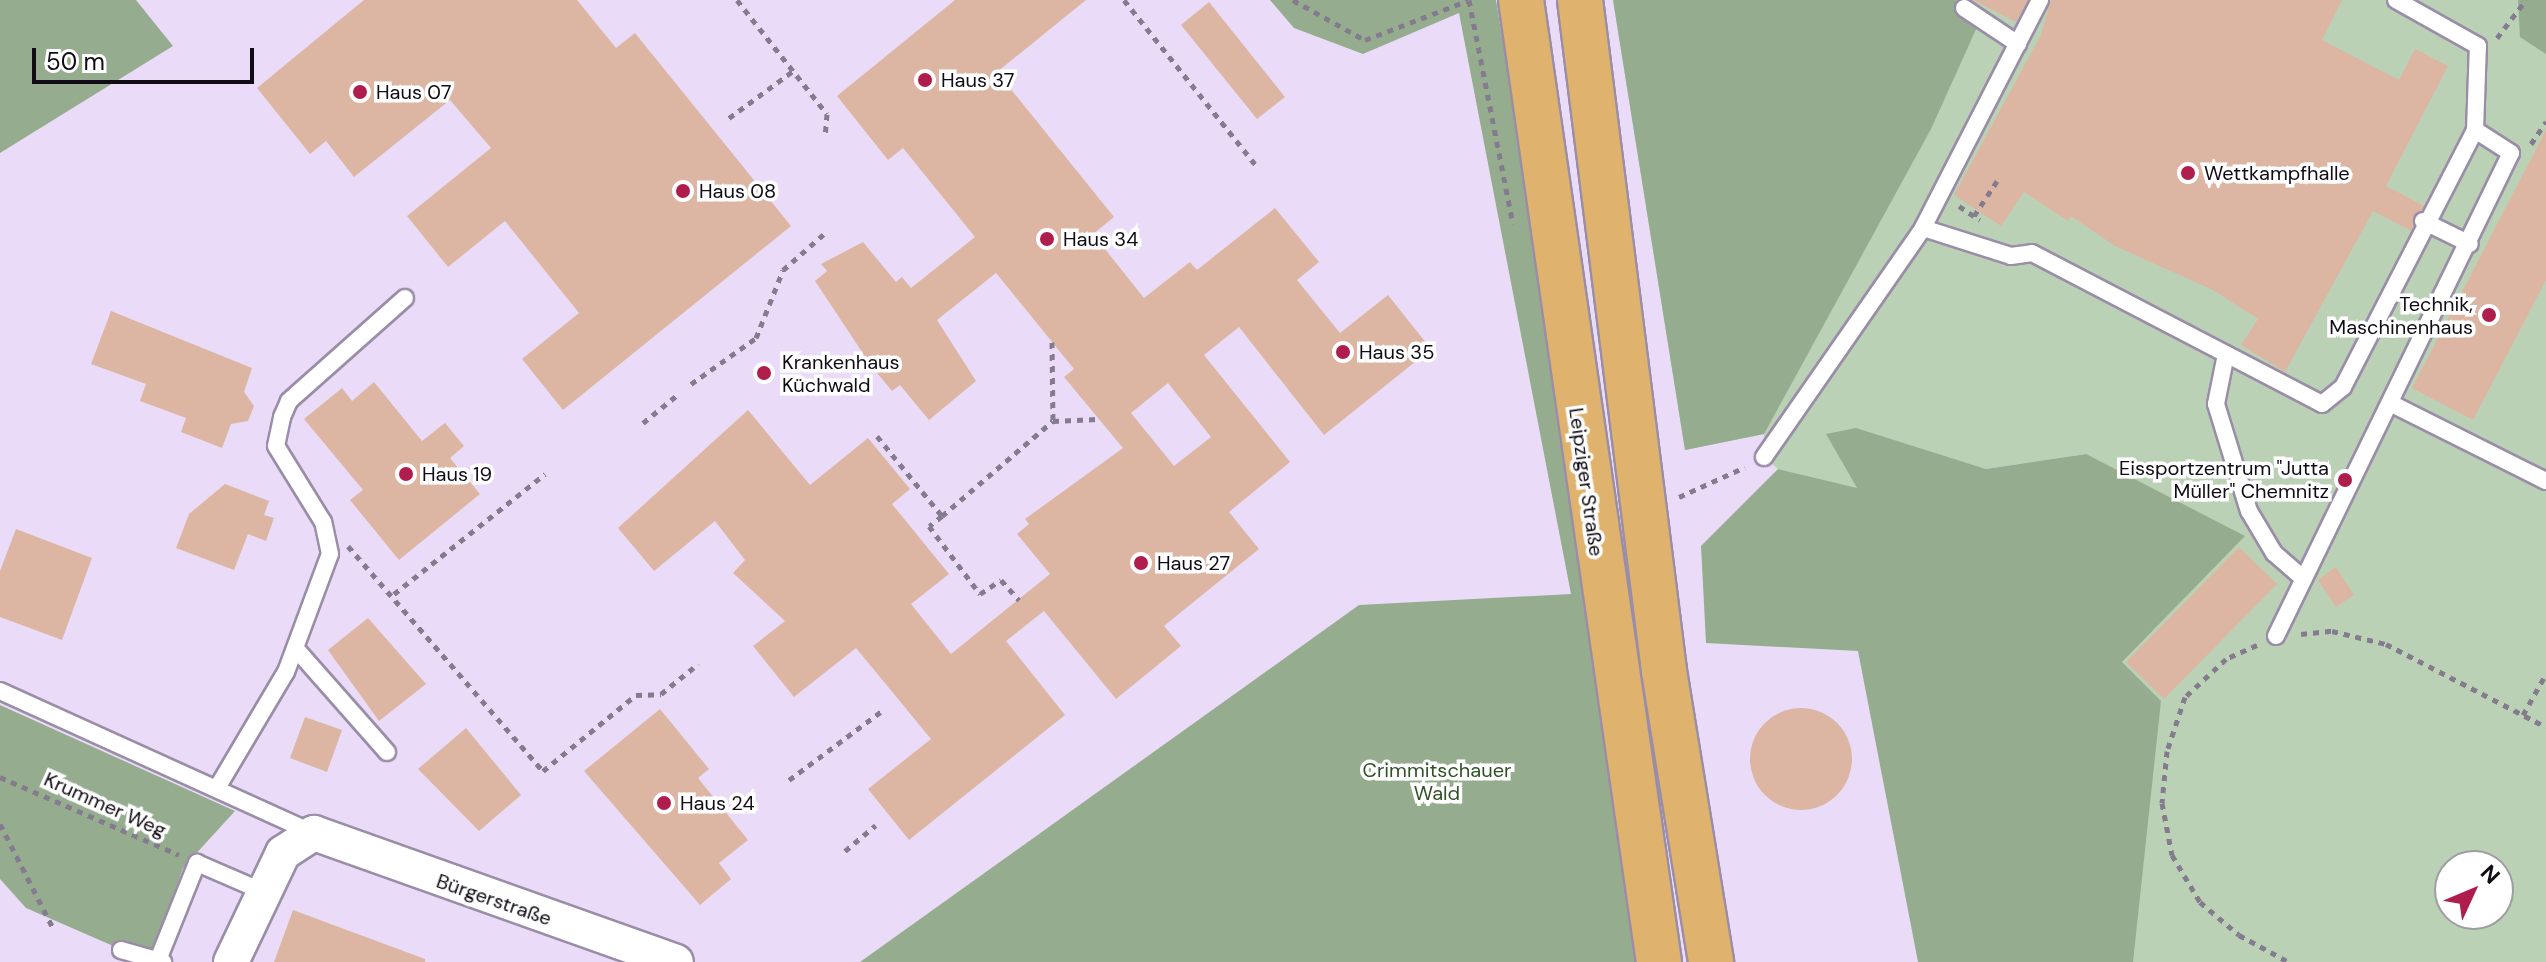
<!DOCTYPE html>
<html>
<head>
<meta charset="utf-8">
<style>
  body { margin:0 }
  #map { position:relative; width:2546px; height:962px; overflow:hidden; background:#eadcf8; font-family:"DM Sans",sans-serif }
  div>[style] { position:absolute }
  .green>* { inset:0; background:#bbd1b5 }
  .forest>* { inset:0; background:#95ad8e }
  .building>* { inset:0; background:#dcb6a3 }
  .round { border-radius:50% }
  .path>* { height:5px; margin-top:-2.5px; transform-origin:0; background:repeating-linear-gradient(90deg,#857b8e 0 6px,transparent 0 12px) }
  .roads { filter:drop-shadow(2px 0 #9a8da7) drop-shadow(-2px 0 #9a8da7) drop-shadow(0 2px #9a8da7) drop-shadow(0 -2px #9a8da7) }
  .lane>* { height:16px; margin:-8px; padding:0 8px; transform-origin:8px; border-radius:8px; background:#fff }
  .street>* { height:34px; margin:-17px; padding:0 17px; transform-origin:17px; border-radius:17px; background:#fff }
  .primary>* { height:44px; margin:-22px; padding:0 22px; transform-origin:22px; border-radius:22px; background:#dfb26d }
  .dots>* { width:22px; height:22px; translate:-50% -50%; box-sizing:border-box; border:4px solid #fff; border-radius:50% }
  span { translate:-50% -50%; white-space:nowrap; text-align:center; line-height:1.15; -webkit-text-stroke:7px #fff; paint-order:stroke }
  .poi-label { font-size:20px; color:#100b14 }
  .left { translate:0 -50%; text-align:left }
  .right { translate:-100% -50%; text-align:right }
  .street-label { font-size:20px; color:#100b14 }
  .park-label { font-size:20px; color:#305226 }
  .north { position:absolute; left:2434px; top:850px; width:80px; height:80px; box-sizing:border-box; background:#fff; border:2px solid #9f9da1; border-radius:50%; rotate:46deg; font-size:22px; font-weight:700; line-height:32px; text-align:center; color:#100b14 }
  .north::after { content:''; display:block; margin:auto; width:28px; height:36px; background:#af1d4c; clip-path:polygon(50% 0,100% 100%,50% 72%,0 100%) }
  .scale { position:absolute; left:32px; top:48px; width:222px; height:36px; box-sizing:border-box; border:4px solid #100b14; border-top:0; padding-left:10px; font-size:24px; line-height:28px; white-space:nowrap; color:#100b14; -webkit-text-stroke:6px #fff; paint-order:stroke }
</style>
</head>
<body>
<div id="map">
  <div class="green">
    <div style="clip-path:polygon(evenodd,1613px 0,2546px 0,2546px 962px,2087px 962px,2086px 454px,1986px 469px,1856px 429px,1827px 435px,1858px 489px,1778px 469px,1764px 457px,1764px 434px,1685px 450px,1613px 0,2450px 866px,2498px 866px,2498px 914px,2450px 914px,2450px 866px)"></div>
  </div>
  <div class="forest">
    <div style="clip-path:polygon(0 0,136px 0,173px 46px,0 153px)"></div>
    <div style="clip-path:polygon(1270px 0,1496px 0,1653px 962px,860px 962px,1359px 605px,1571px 594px,1459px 13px,1363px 54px,1294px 28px)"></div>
    <div style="clip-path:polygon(1613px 0,1955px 0,1978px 25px,1931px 129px,1764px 434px,1685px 450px)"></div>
    <div style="clip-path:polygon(2518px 0,2546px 0,2546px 54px,2520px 37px)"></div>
    <div style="clip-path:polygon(1856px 428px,1986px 469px,2086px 454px,2245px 536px,2122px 662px,2161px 701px,2133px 962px,1918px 962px,1858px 651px,1706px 643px,1701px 546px,1778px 469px,1857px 488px,1826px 434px)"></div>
    <div style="clip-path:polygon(0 705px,235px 811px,183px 868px,150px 962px,26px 908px,0 879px)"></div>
  </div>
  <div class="building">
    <div style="clip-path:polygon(364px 0,577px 0,616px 48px,635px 33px,791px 226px,563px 410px,522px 359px,579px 313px,505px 221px,448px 267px,407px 216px,491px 148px,450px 100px,354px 177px,326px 141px,310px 154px,257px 88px)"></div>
    <div style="clip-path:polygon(evenodd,955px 0,1086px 0,997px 72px,1114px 217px,1093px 234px,1144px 298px,1190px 262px,1197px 270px,1275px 208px,1319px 262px,1297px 280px,1340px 333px,1388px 295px,1431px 349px,1324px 435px,1239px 327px,1204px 355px,1290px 462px,1229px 512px,1259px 549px,1164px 626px,1181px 646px,1116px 699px,1044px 611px,1006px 641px,1065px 715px,909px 840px,868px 789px,931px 739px,856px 648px,794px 697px,753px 646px,785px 621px,733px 573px,745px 560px,715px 521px,654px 571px,618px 528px,748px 410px,810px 485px,868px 438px,910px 489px,892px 504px,949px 574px,911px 604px,951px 654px,1050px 574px,1017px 534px,1029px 524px,1025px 519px,1123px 448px,1064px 377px,1074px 369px,996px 273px,937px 320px,976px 381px,929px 420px,900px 385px,892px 391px,872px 367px,815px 281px,827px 271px,821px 264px,863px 242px,896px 282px,902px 277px,911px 288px,975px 237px,903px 148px,888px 160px,837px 96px,955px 0,1168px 383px,1211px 437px,1174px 466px,1131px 413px,1168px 383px)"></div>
    <div style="clip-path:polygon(1973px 0,2028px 0,2016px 22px)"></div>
    <div style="clip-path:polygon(2051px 0,2342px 0,2322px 40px,2399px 80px,2415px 49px,2448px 66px,2386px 186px,2424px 206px,2411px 231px,2373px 211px,2285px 372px,2241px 345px,2258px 319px,2213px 290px,2115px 246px,2071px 216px,2068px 221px,2024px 192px,2001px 226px,1954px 195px,2041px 35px)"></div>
    <div style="clip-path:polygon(1209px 2px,1285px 97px,1257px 119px,1181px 25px)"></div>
    <div style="clip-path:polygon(2546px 130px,2546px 280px,2473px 420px,2412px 388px)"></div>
    <div style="clip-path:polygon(111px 311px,252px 368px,244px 392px,254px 406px,248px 421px,231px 424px,222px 448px,181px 432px,186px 418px,140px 401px,146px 384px,91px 364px)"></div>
    <div style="clip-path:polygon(374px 382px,422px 441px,445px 423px,464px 446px,450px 458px,480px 494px,399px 560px,350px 500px,363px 490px,304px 419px,342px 388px,352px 401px)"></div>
    <div style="clip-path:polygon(225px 484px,269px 501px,264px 515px,274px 518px,266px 541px,248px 534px,234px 570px,176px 548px,189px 514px)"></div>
    <div style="clip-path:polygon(16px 529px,92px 558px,62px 640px,0 617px,0 571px)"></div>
    <div style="clip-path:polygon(2239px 547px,2277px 584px,2164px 699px,2126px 662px)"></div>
    <div style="clip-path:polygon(2336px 567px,2354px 595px,2336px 607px,2318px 580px)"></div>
    <div style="clip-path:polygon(368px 618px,426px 684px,379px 721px,328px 650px)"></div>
    <div class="round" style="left:1750px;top:708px;width:102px;height:102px"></div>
    <div style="clip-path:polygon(660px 709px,709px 769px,698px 778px,748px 840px,719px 863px,731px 879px,700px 905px,584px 771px)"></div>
    <div style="clip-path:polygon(305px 717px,342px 730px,327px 772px,290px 758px)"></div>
    <div style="clip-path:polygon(466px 728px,521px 795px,479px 831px,418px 769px)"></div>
    <div style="clip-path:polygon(293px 910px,425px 959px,425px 962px,274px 962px)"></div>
  </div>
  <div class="path">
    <div style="left:737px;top:0;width:145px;rotate:51.7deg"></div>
    <div style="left:827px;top:114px;width:22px;rotate:95deg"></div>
    <div style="left:1124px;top:0;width:210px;rotate:51.4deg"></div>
    <div style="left:1293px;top:0;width:82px;rotate:29.1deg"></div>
    <div style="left:1365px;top:40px;width:111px;rotate:-21deg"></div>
    <div style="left:1469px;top:0;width:228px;rotate:78.9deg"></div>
    <div style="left:2497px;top:38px;width:48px;rotate:-52.7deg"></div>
    <div style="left:729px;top:118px;width:79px;rotate:-36.3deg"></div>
    <div style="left:2531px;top:144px;width:27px;rotate:-56deg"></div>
    <div style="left:1959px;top:206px;width:25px;rotate:34deg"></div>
    <div style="left:1974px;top:216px;width:42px;rotate:-56.7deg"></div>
    <div style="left:1052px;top:342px;width:79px;rotate:89.3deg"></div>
    <div style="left:1053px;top:421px;width:45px;rotate:-2.5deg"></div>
    <div style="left:691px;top:384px;width:80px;rotate:-35.3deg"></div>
    <div style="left:756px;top:338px;width:73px;rotate:-68.3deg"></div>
    <div style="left:783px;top:270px;width:55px;rotate:-41.3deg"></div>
    <div style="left:643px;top:423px;width:43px;rotate:-39.3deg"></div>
    <div style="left:877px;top:436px;width:103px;rotate:50.9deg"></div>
    <div style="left:942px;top:516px;width:146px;rotate:-40.6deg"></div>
    <div style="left:1679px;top:497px;width:72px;rotate:-24.4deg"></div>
    <div style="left:942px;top:516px;width:16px;rotate:142deg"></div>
    <div style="left:929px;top:526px;width:85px;rotate:53.1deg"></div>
    <div style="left:980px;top:594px;width:25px;rotate:-34deg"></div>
    <div style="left:1001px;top:580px;width:27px;rotate:48deg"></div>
    <div style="left:348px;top:546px;width:298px;rotate:49.1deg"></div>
    <div style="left:543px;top:771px;width:120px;rotate:-39.3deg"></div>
    <div style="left:636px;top:695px;width:25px;rotate:-2deg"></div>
    <div style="left:661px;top:694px;width:48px;rotate:-39deg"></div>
    <div style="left:394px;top:594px;width:193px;rotate:-38.5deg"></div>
    <div style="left:2301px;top:634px;width:31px;rotate:-6deg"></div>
    <div style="left:2332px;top:631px;width:56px;rotate:13.5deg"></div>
    <div style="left:2386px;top:644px;width:180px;rotate:27.4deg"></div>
    <div style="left:2257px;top:645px;width:34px;rotate:156deg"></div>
    <div style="left:2226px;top:659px;width:56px;rotate:137.2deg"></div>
    <div style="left:2185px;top:697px;width:57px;rotate:108.4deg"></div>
    <div style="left:2167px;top:751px;width:52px;rotate:95.5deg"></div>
    <div style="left:2162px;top:803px;width:53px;rotate:79.1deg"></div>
    <div style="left:2172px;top:855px;width:55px;rotate:59.2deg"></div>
    <div style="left:2200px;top:902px;width:51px;rotate:40.2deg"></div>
    <div style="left:2239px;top:935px;width:57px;rotate:28.4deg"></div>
    <div style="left:2523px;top:715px;width:47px;rotate:-60.7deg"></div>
    <div style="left:0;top:777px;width:195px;rotate:23.5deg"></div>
    <div style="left:789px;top:780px;width:116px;rotate:-36.6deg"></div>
    <div style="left:0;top:824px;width:117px;rotate:63deg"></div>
    <div style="left:845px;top:851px;width:40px;rotate:-40deg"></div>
  </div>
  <div class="roads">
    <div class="lane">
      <div style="left:2040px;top:0;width:256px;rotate:117.2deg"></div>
      <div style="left:1923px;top:228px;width:92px;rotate:17.7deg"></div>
      <div style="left:2011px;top:256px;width:21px;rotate:-8deg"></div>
      <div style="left:2032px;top:253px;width:327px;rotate:27.5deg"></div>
      <div style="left:2322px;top:404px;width:27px;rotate:-39deg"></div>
      <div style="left:2343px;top:387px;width:289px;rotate:-62.8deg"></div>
      <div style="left:2475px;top:130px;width:84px;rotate:-88deg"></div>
      <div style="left:2478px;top:46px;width:94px;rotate:-150.7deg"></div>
      <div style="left:1964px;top:8px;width:65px;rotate:33.7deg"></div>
      <div style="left:2423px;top:221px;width:52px;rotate:26.1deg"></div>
      <div style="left:2226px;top:354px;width:51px;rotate:101.3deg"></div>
      <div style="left:2216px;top:404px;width:112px;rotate:72.9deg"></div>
      <div style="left:2249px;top:511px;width:49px;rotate:59.2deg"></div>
      <div style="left:2274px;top:553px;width:38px;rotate:41deg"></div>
      <div style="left:2392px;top:404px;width:172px;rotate:26.6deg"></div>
      <div style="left:1764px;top:457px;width:279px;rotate:-55.2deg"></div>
      <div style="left:2276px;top:636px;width:537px;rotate:-64.06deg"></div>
      <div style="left:2511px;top:153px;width:43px;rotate:-147.4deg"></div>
      <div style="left:297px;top:650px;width:136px;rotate:48.6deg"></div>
      <div style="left:0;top:691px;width:344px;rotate:24.4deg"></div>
      <div style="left:217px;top:788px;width:135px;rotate:-59.3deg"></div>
      <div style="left:286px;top:672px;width:126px;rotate:-69.6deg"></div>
      <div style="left:330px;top:554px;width:33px;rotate:-102deg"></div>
      <div style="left:323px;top:522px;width:89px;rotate:-121.7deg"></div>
      <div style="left:276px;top:446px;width:30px;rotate:-78deg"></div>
      <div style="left:282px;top:417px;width:17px;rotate:-66deg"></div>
      <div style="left:289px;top:401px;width:155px;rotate:-41.6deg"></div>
      <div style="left:121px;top:950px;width:44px;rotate:15.9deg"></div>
      <div style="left:158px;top:960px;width:105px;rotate:-68.1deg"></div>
      <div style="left:197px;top:863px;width:73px;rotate:23.4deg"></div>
    </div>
    <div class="street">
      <div style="left:231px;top:962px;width:121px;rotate:-64.5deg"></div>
      <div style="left:283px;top:853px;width:37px;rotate:-33deg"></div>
      <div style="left:314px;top:833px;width:384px;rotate:19.6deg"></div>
    </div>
    <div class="primary">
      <div style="left:1521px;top:0;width:972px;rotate:81.84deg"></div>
      <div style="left:1580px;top:0;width:676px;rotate:82.86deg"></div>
      <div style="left:1664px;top:671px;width:295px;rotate:80.8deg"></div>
    </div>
  </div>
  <div class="dots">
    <div style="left:925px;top:80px;background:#af1d4c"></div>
    <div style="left:360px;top:92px;background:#af1d4c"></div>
    <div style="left:2188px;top:173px;background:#af1d4c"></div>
    <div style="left:683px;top:191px;background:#af1d4c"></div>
    <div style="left:1047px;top:239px;background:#af1d4c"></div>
    <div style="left:2489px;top:315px;background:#af1d4c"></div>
    <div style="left:1343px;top:352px;background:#af1d4c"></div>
    <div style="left:764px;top:373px;background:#af1d4c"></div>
    <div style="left:406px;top:474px;background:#af1d4c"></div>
    <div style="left:2345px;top:480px;background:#af1d4c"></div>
    <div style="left:1141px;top:563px;background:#af1d4c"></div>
    <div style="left:664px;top:803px;background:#af1d4c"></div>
  </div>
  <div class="poi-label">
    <span class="left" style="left:941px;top:80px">Haus 37</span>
    <span class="left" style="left:376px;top:92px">Haus 07</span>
    <span class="left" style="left:2204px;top:173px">Wettkampfhalle</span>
    <span class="left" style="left:699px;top:191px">Haus 08</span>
    <span class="left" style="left:1063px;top:239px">Haus 34</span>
    <span class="right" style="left:2473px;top:316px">Technik,<br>Maschinenhaus</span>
    <span class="left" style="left:1359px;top:352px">Haus 35</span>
    <span class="left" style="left:782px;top:374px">Krankenhaus<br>Küchwald</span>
    <span class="right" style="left:2329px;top:480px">Eissportzentrum "Jutta<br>Müller" Chemnitz</span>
    <span class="left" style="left:422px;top:474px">Haus 19</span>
    <span class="left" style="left:1157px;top:563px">Haus 27</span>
    <span class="left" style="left:680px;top:803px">Haus 24</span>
  </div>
  <div class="street-label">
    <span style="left:1586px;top:482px;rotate:82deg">Leipziger Straße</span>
    <span style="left:105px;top:805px;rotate:24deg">Krummer Weg</span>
    <span style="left:494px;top:900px;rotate:19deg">Bürgerstraße</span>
  </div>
  <div class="park-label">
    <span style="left:1437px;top:782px">Crimmitschauer<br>Wald</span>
  </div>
  <div class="north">N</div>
  <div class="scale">50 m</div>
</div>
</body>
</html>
